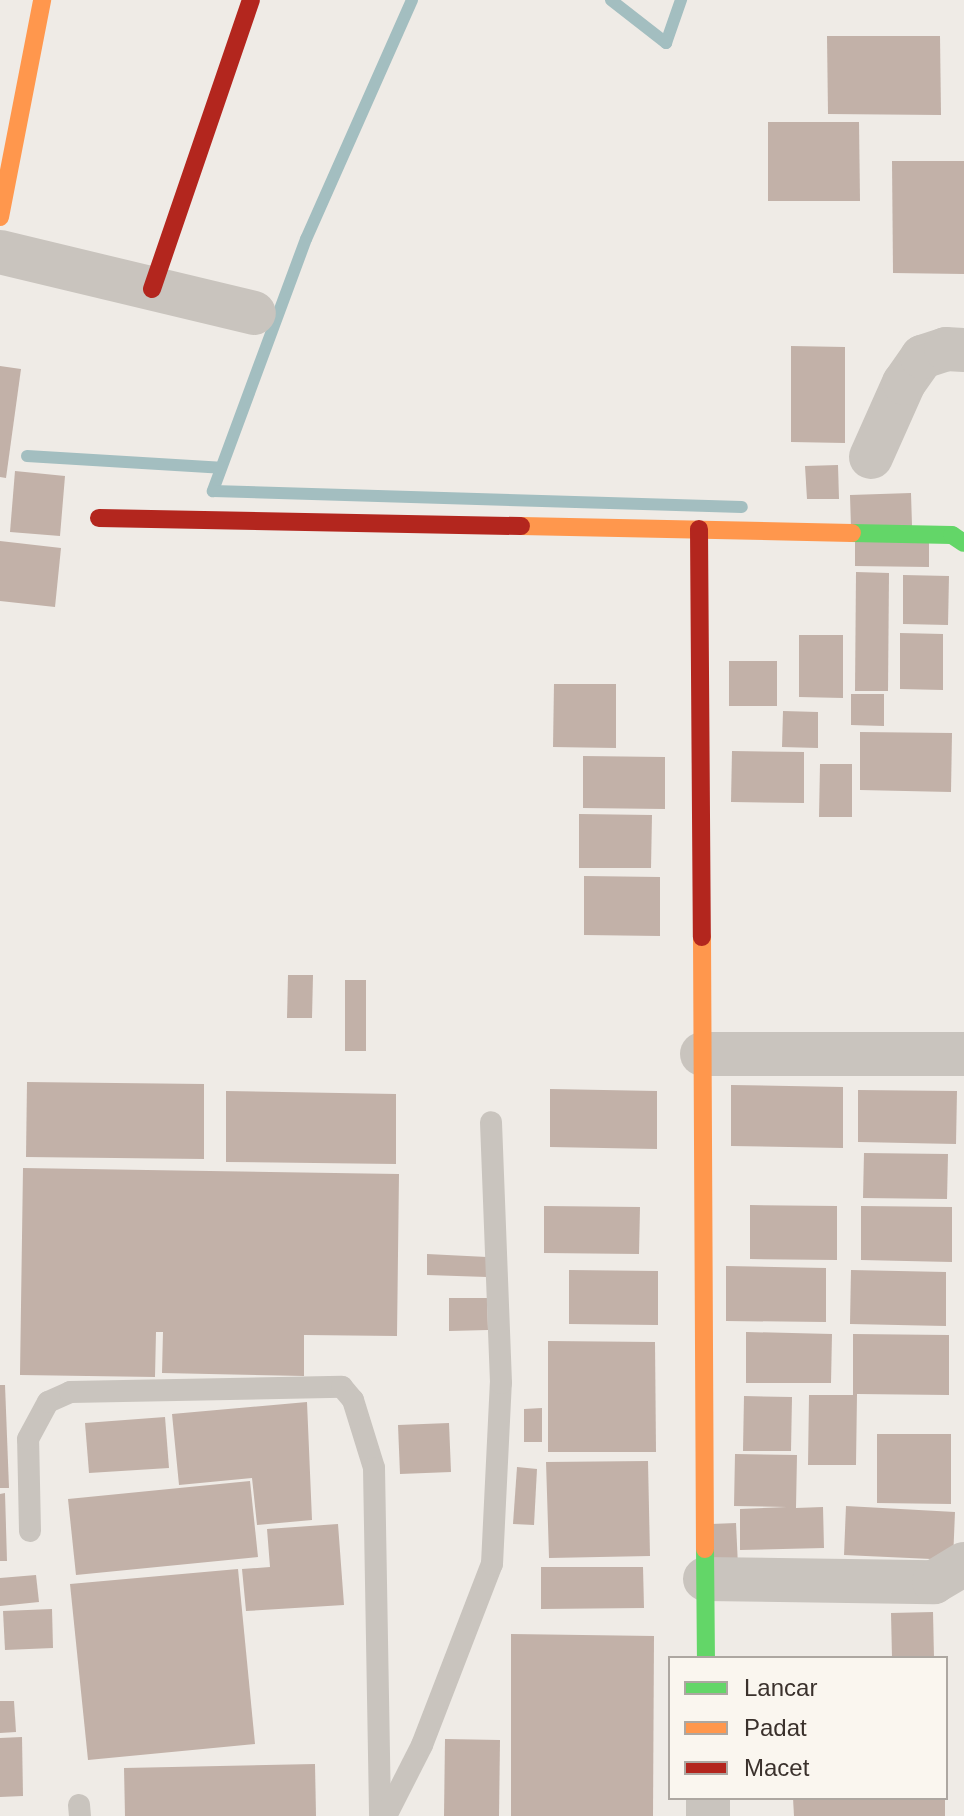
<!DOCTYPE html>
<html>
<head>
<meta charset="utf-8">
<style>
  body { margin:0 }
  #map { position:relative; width:964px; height:1816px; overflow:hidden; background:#efebe6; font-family:Helvetica,sans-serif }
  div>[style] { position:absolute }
  .stream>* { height:12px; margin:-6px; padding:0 6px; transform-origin:6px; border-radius:6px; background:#a3bec0 }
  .building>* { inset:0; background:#c2b1a8 }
  .lane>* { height:22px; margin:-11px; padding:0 11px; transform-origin:11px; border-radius:11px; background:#c9c4be }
  .street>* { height:44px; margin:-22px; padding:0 22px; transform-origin:22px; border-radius:22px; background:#c9c4be }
  .fast>* { height:18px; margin:-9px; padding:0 9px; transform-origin:9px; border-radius:9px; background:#63d668 }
  .slow>* { height:18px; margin:-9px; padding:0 9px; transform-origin:9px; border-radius:9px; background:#ff974d }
  .jam>* { height:18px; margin:-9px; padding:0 9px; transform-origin:9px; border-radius:9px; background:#b3261e }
  span { translate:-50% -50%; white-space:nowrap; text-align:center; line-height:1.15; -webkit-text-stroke:6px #faf6ef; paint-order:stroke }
  .legend { position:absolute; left:668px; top:1656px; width:280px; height:144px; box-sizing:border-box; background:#faf6ef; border:2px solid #ada7a1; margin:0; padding:10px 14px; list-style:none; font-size:24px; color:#3a312c }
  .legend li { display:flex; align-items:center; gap:16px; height:40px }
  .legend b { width:40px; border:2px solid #ada7a1 }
</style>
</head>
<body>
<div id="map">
  <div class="stream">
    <div style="left:412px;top:0;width:261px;rotate:113.9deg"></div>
    <div style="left:306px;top:239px;width:269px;rotate:110.3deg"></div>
    <div style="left:213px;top:491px;width:529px;rotate:1.73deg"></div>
    <div style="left:611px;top:0;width:70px;rotate:38deg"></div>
    <div style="left:666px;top:43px;width:46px;rotate:-70.8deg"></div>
    <div style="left:27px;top:456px;width:194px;rotate:3.5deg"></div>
  </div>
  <div class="building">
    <div style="clip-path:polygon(827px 36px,940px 36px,941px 115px,828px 114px)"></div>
    <div style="clip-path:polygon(768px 122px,859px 122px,860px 201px,768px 201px)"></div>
    <div style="clip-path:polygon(892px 161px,964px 161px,964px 274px,893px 273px)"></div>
    <div style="clip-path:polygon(791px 346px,845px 347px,845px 443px,791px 442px)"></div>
    <div style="clip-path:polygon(0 366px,21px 369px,6px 478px,0 477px)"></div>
    <div style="clip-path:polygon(838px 465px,839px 499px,807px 499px,805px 466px)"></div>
    <div style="clip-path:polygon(15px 471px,65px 476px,60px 536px,10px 532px)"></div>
    <div style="clip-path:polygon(911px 493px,912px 526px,851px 528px,850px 495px)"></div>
    <div style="clip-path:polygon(855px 540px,929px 540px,929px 567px,855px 566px)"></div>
    <div style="clip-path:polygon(0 541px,61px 548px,55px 607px,0 601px)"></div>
    <div style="clip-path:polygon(856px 572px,889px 573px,888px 691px,855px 691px)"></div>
    <div style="clip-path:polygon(903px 575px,949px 576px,948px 625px,903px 624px)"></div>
    <div style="clip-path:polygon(900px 633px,943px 634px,943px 690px,900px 689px)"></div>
    <div style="clip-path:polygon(799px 635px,843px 635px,843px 698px,799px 697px)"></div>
    <div style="clip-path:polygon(729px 661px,777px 661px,777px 706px,729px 706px)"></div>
    <div style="clip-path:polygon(554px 684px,616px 684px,616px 748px,553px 747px)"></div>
    <div style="clip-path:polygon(851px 694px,884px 694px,884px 726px,851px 725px)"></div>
    <div style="clip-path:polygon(783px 711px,818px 712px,818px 748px,782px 747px)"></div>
    <div style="clip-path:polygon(860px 732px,952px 733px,951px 792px,860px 790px)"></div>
    <div style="clip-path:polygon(732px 751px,804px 752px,804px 803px,731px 802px)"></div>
    <div style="clip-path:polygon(583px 756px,665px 757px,665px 809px,583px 808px)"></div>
    <div style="clip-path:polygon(820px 764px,852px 764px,852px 817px,819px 817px)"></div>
    <div style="clip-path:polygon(579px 814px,652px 815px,651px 868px,579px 868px)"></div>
    <div style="clip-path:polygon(584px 876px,660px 877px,660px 936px,584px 935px)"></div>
    <div style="clip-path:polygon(288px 975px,313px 975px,312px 1018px,287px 1018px)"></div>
    <div style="clip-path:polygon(345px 980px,366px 980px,366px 1051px,345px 1051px)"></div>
    <div style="clip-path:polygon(27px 1082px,204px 1084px,204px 1159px,26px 1157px)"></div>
    <div style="clip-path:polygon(731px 1085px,843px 1087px,843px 1148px,731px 1146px)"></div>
    <div style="clip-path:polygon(550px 1089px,657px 1091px,657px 1149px,550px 1147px)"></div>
    <div style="clip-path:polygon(858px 1090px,957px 1091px,956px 1144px,858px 1142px)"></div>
    <div style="clip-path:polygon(226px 1091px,396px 1094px,396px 1164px,226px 1162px)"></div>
    <div style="clip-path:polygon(864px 1153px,948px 1154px,947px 1199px,863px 1198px)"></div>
    <div style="clip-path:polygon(23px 1168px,399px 1174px,397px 1336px,304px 1335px,304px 1376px,162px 1373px,163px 1332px,156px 1332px,155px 1377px,20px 1375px)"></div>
    <div style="clip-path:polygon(750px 1205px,837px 1206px,837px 1260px,750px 1259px)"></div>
    <div style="clip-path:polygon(544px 1206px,640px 1207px,639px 1254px,544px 1253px)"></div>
    <div style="clip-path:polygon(861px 1206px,952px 1207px,952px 1262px,861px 1260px)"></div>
    <div style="clip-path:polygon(427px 1254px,487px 1257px,487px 1277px,427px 1275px)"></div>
    <div style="clip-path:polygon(726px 1266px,826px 1268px,826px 1322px,726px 1321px)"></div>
    <div style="clip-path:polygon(569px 1270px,658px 1271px,658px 1325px,569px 1324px)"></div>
    <div style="clip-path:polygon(851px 1270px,946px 1272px,946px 1326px,850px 1324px)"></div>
    <div style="clip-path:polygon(449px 1298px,487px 1298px,488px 1330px,449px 1331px)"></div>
    <div style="clip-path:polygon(746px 1332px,832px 1334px,831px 1383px,746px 1383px)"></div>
    <div style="clip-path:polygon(853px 1334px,949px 1335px,949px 1395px,857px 1394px,856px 1465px,808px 1465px,809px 1395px,853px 1395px)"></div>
    <div style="clip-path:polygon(548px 1341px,655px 1342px,656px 1452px,548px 1452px)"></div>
    <div style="clip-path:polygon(0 1385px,5px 1385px,9px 1488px,0 1488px)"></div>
    <div style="clip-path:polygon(744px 1396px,792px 1397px,791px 1451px,743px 1451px)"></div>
    <div style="clip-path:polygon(307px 1402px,312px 1520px,257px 1525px,252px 1478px,179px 1485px,172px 1414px)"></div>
    <div style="clip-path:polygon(542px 1408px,542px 1442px,524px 1442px,524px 1409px)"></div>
    <div style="clip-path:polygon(165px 1417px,169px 1468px,89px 1473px,85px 1423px)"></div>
    <div style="clip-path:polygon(449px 1423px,451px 1472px,400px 1474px,398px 1425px)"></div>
    <div style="clip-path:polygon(877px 1434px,951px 1434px,951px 1504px,877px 1503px)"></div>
    <div style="clip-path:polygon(735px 1454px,797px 1455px,796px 1508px,823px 1507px,824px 1548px,740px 1550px,740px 1509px,787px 1507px,734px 1506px)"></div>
    <div style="clip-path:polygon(648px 1461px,650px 1556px,549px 1558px,546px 1462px)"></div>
    <div style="clip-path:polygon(517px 1467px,537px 1469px,534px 1525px,513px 1524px)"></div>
    <div style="clip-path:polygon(250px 1481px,258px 1557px,76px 1575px,68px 1499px)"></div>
    <div style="clip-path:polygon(5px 1493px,7px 1561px,0 1561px,0 1494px)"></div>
    <div style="clip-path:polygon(846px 1506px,955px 1512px,953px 1560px,844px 1555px)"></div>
    <div style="clip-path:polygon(736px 1523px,738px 1566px,713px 1567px,711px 1524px)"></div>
    <div style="clip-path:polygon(338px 1524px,344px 1605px,246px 1611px,242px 1569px,270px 1567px,267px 1529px)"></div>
    <div style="clip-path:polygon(541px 1567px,643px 1567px,644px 1608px,541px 1609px)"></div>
    <div style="clip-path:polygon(238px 1569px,255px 1744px,88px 1760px,70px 1584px)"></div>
    <div style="clip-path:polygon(36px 1575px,39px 1602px,0 1606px,0 1578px)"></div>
    <div style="clip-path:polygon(52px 1609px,53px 1648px,5px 1650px,3px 1611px)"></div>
    <div style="clip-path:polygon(933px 1612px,934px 1658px,892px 1658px,891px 1613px)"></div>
    <div style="clip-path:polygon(511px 1634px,654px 1636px,653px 1816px,511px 1816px)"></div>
    <div style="clip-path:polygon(0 1701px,14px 1701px,16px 1732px,0 1733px)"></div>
    <div style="clip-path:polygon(22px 1737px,23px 1796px,0 1797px,0 1738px)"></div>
    <div style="clip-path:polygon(445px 1739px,500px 1740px,499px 1816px,444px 1816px)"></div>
    <div style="clip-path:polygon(315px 1764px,316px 1816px,125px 1816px,124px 1768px)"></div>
    <div style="clip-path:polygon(793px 1798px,945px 1798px,945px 1816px,794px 1816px)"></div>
  </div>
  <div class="lane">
    <div style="left:30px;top:1531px;width:92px;rotate:-91.2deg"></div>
    <div style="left:28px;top:1439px;width:42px;rotate:-61.6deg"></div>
    <div style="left:48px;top:1402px;width:24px;rotate:-24deg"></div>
    <div style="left:70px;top:1392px;width:272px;rotate:-1.1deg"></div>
    <div style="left:342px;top:1387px;width:17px;rotate:50deg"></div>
    <div style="left:353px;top:1400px;width:71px;rotate:72.8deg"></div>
    <div style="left:374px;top:1468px;width:348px;rotate:89deg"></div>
    <div style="left:79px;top:1805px;width:11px;rotate:85deg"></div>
    <div style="left:386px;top:1816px;width:80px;rotate:-63.1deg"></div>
    <div style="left:422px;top:1745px;width:194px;rotate:-68.9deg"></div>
    <div style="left:492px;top:1564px;width:181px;rotate:-87.2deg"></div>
    <div style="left:501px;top:1383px;width:261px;rotate:-92.2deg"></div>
  </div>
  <div class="street">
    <div style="left:0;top:252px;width:261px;rotate:13.5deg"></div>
    <div style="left:871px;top:457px;width:81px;rotate:-66deg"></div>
    <div style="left:904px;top:383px;width:32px;rotate:-55deg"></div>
    <div style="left:922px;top:357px;width:25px;rotate:-18deg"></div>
    <div style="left:946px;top:349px;width:18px;rotate:3deg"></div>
    <div style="left:702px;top:1054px;width:262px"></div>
    <div style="left:705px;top:1579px;width:229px;rotate:0.8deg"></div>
    <div style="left:934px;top:1582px;width:35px;rotate:-31deg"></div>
    <div style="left:708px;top:1798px;width:18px;rotate:90deg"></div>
  </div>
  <div class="fast">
    <div style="left:852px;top:533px;width:100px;rotate:1.1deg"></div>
    <div style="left:952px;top:535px;width:14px;rotate:34deg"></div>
    <div style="left:705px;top:1549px;width:109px;rotate:89.5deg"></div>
  </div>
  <div class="slow">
    <div style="left:0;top:217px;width:221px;rotate:-79deg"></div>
    <div style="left:521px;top:526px;width:331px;rotate:1.2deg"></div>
    <div style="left:702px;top:937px;width:612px;rotate:89.72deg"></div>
  </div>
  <div class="jam">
    <div style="left:152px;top:289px;width:305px;rotate:-71.1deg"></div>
    <div style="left:99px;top:518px;width:422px;rotate:1.1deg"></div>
    <div style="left:699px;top:529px;width:408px;rotate:89.6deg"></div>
  </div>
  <ul class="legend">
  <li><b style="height:10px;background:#63d668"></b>Lancar</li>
  <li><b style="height:10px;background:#ff974d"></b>Padat</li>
  <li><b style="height:10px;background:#b3261e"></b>Macet</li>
  </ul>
</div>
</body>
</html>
